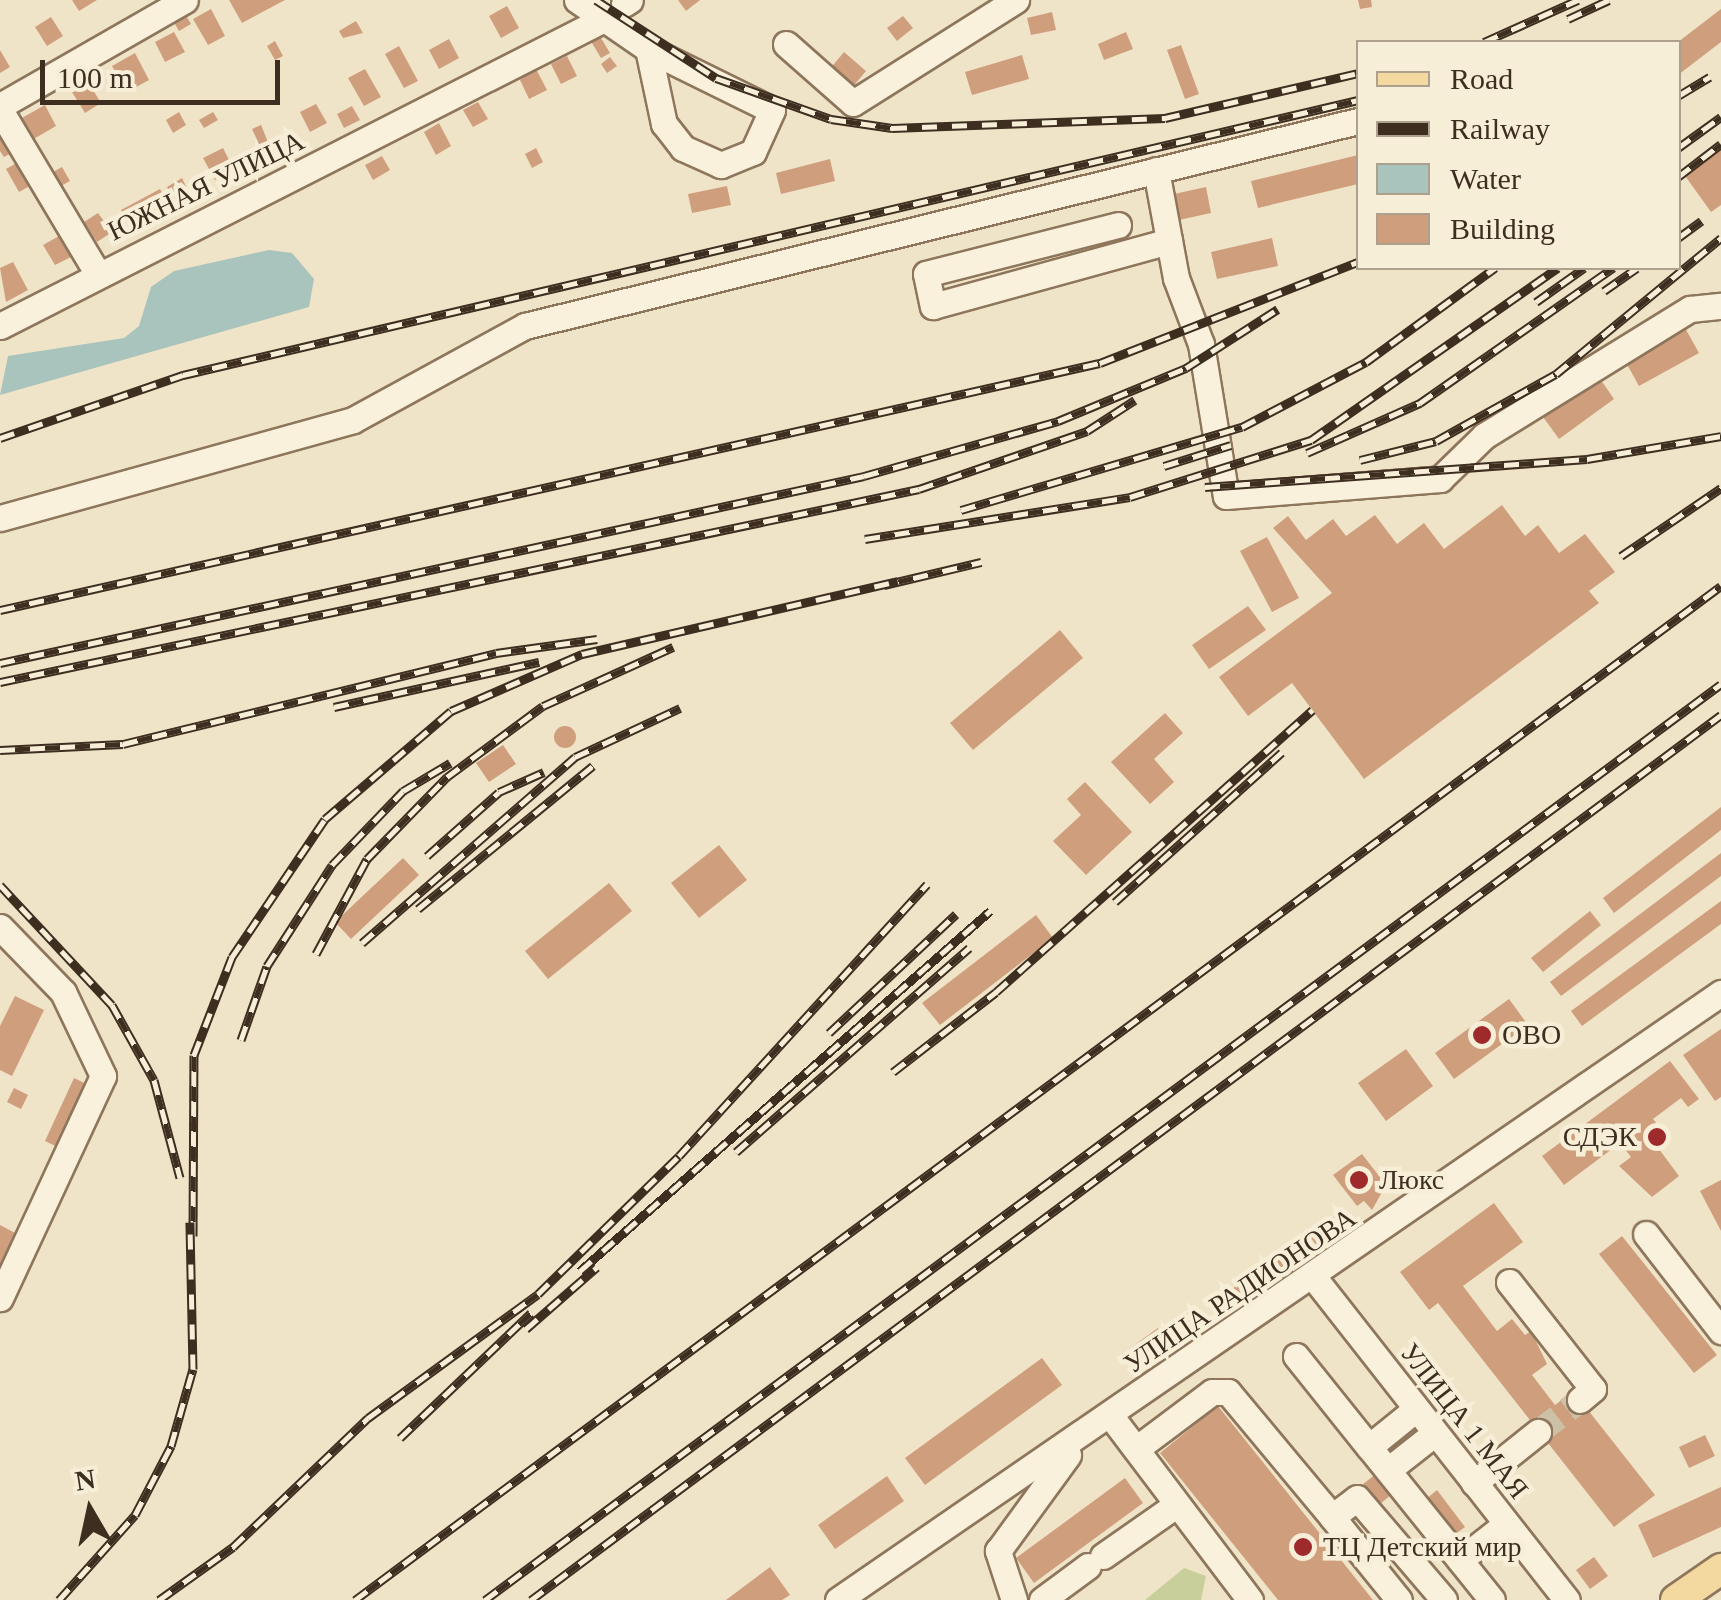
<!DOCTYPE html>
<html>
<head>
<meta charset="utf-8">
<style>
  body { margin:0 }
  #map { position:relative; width:1721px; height:1600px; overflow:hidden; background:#f0e4c8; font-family:Georgia,serif }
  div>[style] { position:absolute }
  .green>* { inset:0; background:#c9cf9b }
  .water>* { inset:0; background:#a9c4bc }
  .building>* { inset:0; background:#cf9f7d }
  .round { border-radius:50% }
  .minor-tunnel>* { height:25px; margin-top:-12.5px; transform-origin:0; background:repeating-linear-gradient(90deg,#ccc0a6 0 25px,transparent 0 37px) }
  .roads { filter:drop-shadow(2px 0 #8d765c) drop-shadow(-2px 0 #8d765c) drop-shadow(0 2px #8d765c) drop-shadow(0 -2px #8d765c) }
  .minor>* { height:25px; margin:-12.5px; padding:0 12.5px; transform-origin:12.5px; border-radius:12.5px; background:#faf1dc }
  .major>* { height:30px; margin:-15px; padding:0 15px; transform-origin:15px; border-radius:15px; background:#f3d9a0 }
  .rail>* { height:9px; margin-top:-4.5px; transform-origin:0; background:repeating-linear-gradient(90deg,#f7eed8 0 15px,#3d2e20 0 30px); box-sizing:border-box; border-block:2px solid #3d2e20 }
  .dots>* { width:28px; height:28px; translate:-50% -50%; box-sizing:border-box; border:5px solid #f7eed8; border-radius:50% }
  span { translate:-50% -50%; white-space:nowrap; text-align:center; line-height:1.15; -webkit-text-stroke:9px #f7eed8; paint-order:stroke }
  .street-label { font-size:28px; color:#3d2e20 }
  .poi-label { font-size:28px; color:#3d2e20 }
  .left { translate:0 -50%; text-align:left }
  .right { translate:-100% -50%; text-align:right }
  .legend { position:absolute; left:1356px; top:40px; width:325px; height:230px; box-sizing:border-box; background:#f7eed8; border:2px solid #ada18e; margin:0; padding:12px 18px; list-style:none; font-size:30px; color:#3d2e20 }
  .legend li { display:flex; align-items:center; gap:20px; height:50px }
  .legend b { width:50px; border:2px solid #ada18e }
  .north { position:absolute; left:40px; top:1460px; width:100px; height:100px; -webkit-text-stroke:8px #f7eed8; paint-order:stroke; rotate:351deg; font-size:28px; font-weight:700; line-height:40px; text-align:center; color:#3d2e20 }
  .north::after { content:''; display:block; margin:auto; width:35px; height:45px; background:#3d2e20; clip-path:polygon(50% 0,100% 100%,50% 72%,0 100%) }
  .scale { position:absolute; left:40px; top:60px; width:240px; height:45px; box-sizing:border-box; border:5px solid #3d2e20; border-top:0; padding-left:12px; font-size:30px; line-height:35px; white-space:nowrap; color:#3d2e20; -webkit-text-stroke:8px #f7eed8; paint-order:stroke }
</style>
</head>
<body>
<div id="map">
  <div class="green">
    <div style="clip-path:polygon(1184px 1568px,1206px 1576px,1201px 1600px,1145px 1600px)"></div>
  </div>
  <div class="water">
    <div style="clip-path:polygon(269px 250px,292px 253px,314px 279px,309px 307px,0 395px,8px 356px,124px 338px,139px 326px,151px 287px,174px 271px)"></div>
  </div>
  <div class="building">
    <div style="clip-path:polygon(72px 0,97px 0,79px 11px)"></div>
    <div style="clip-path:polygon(229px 0,285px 0,242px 23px)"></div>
    <div style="clip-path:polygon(678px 0,700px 0,686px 11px)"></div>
    <div style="clip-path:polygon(1358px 0,1371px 0,1372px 7px,1360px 9px)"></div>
    <div style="clip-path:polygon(507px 6px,519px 28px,501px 38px,489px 16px)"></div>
    <div style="clip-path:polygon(211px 9px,225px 36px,208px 45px,193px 19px)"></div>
    <div style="clip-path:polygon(1721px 9px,1721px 42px,1678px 75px,1678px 42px)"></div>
    <div style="clip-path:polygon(183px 10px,191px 24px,179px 31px,171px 17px)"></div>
    <div style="clip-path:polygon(1052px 12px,1056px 30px,1031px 35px,1027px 18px)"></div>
    <div style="clip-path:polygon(903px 16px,913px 28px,897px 41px,887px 28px)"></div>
    <div style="clip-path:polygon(51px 17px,63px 36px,47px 46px,35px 27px)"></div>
    <div style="clip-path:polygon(356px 21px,363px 33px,343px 38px,339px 31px)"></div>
    <div style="clip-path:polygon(595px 28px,610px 53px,601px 58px,586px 33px)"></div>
    <div style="clip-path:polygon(174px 32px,185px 52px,165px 62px,155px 42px)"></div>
    <div style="clip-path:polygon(1126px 32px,1133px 49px,1104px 60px,1098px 44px)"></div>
    <div style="clip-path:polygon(449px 39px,459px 58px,439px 69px,429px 50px)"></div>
    <div style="clip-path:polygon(275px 41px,283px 56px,275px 60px,267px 46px)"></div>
    <div style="clip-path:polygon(1181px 45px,1199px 94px,1185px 99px,1167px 50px)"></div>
    <div style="clip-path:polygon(399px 46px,418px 81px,404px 88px,385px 54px)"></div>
    <div style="clip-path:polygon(0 50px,10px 67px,0 73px)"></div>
    <div style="clip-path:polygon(844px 52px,866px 71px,851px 89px,829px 70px)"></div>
    <div style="clip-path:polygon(135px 53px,149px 80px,127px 92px,112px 66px)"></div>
    <div style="clip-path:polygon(1022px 55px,1029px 79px,972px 95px,965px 72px)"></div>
    <div style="clip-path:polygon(567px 56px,577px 76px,561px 84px,551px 64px)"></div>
    <div style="clip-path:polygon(610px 57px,617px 66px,607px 73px,601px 64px)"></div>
    <div style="clip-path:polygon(534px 65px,547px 90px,529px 99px,520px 80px)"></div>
    <div style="clip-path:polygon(365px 69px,381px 97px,364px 106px,348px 78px)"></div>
    <div style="clip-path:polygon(88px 82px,101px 103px,85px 113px,72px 92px)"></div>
    <div style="clip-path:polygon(478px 102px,488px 119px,473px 127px,463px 110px)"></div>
    <div style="clip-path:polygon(316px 104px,327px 123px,310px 132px,300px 112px)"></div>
    <div style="clip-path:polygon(45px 105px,56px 126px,32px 140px,20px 119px)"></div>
    <div style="clip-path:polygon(352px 106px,360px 120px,344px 128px,337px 114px)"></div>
    <div style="clip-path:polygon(179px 112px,186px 125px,173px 133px,166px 120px)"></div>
    <div style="clip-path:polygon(213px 112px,218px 120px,204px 128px,199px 120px)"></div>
    <div style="clip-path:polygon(439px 123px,451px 146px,436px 155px,424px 132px)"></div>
    <div style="clip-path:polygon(261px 125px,268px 142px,280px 135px,286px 146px,265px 157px,252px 129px)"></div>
    <div style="clip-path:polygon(0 130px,13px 152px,4px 157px,0 151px)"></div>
    <div style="clip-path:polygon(1721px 146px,1721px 205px,1711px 212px,1683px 173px)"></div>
    <div style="clip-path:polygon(223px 148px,234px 170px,215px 180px,203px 158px)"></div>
    <div style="clip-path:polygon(536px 148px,543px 162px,532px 168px,525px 154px)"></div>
    <div style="clip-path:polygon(1358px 155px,1358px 184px,1258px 208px,1251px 181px)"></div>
    <div style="clip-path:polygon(382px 156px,390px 170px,373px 180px,365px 165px)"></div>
    <div style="clip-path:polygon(830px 159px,835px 181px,781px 194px,776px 173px)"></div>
    <div style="clip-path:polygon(22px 160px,35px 183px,19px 192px,6px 169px)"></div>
    <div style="clip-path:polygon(62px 167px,70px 181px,61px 186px,53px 172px)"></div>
    <div style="clip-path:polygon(182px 178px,190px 195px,175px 203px,167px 187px)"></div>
    <div style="clip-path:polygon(727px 186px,731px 205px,692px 213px,688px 194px)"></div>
    <div style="clip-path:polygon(1206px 187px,1211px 213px,1179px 220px,1174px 194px)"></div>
    <div style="clip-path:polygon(160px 189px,174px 215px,130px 226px,121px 210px)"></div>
    <div style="clip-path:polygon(98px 213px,112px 232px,97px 242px,84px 222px)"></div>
    <div style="clip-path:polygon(59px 236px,71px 257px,55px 265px,43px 245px)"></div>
    <div style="clip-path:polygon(1272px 238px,1278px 266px,1217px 279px,1211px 252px)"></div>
    <div style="clip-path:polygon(13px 262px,28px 290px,6px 302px,0 268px)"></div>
    <div style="clip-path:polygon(1684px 326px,1699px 353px,1639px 386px,1624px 359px)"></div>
    <div style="clip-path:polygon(1594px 370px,1614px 399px,1559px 439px,1538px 410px)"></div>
    <div style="clip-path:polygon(1502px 505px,1525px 536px,1538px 525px,1559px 553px,1585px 534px,1615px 572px,1589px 591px,1599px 603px,1364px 779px,1292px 683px,1248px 716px,1219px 677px,1332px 593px,1273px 528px,1288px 516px,1306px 540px,1333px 519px,1346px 536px,1375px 515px,1397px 544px,1424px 523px,1444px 549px)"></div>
    <div style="clip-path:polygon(1267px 537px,1299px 598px,1272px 612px,1240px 551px)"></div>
    <div style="clip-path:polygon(1248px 606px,1266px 630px,1209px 669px,1192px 645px)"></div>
    <div style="clip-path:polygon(1060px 630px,1083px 658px,973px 750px,950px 723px)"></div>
    <div style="clip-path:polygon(1165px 713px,1183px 733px,1154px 759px,1174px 782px,1150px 804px,1111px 762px)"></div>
    <div class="round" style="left:554px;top:726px;width:22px;height:22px"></div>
    <div style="clip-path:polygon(503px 745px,516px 764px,489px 782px,476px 763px)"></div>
    <div style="clip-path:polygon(1085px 782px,1132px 832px,1086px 875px,1053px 841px,1081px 815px,1067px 799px)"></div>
    <div style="clip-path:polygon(1721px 807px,1721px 830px,1614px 913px,1603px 898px)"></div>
    <div style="clip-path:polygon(719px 845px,747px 880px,699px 918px,671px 883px)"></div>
    <div style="clip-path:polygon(1721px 853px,1721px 876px,1561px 996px,1550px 982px)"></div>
    <div style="clip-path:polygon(403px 858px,419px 875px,351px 939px,335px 922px)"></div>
    <div style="clip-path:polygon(609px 883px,632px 911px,548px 979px,525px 951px)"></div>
    <div style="clip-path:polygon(1721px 901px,1721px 924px,1582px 1026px,1571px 1011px)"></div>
    <div style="clip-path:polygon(1590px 911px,1601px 925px,1543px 972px,1531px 958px)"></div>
    <div style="clip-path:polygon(1036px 915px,1053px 938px,940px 1025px,922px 1003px)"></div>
    <div style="clip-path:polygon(15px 996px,44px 1010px,12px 1076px,0 1070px,0 1026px)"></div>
    <div style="clip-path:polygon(1509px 999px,1528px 1025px,1454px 1079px,1435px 1053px)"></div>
    <div style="clip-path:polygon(1721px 1029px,1721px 1097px,1715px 1101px,1683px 1055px)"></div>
    <div style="clip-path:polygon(1406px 1049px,1433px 1086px,1386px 1121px,1358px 1083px)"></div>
    <div style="clip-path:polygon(1670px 1061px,1699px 1099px,1688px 1107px,1681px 1098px,1653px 1119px,1667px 1137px,1656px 1145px,1679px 1176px,1652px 1197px,1619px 1166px,1631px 1157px,1620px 1143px,1564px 1185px,1542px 1156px)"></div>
    <div style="clip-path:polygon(74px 1078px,95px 1088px,66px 1151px,45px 1141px)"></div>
    <div style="clip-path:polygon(14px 1088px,28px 1095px,21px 1109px,7px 1102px)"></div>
    <div style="clip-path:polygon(1362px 1154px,1386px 1185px,1372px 1210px,1364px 1201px,1357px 1206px,1333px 1175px)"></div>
    <div style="clip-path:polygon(1721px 1180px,1721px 1231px,1700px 1191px)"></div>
    <div style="clip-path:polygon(1494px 1203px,1523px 1242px,1463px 1286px,1497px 1331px,1512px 1319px,1525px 1335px,1531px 1331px,1547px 1364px,1532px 1375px,1555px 1405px,1573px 1391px,1655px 1495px,1614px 1527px,1438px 1303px,1429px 1310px,1400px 1272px)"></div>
    <div style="clip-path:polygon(1339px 1213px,1346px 1223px,1316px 1245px,1309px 1235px)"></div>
    <div style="clip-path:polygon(0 1225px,17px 1234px,0 1265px)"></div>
    <div style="clip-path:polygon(1622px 1236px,1717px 1355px,1694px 1373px,1599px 1254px)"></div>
    <div style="clip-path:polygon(1286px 1250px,1295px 1262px,1222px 1314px,1214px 1302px)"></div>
    <div style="clip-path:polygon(1191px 1310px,1200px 1324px,1194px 1329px,1184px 1315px)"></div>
    <div style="clip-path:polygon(1158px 1328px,1169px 1343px,1133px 1369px,1122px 1354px)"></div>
    <div style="clip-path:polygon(1042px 1358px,1062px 1385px,925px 1485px,905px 1458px)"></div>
    <div style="clip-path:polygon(1218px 1406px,1373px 1600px,1278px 1600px,1160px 1453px)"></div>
    <div style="clip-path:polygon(1705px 1435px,1715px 1456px,1689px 1468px,1679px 1447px)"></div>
    <div style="clip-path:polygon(1376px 1474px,1392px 1494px,1380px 1504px,1363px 1484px)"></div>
    <div style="clip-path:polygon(887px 1476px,904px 1501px,835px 1549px,818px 1525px)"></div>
    <div style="clip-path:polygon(1125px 1478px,1143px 1503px,1034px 1583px,1016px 1558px)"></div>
    <div style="clip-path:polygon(1721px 1487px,1721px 1527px,1653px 1558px,1638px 1525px)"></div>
    <div style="clip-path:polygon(1437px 1490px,1465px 1527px,1453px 1536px,1425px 1500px)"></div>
    <div style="clip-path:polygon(1594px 1557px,1608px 1576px,1590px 1589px,1576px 1570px)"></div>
    <div style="clip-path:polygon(770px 1567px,790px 1595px,782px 1600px,726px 1600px)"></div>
  </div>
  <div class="minor-tunnel">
    <div style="left:1538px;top:1432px;width:53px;rotate:-37.3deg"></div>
  </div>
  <div class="roads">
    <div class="minor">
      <div style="left:577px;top:0;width:86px;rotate:34.6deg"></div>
      <div style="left:648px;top:49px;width:138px;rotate:26.2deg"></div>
      <div style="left:772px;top:110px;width:46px;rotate:114.3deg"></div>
      <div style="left:753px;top:152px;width:35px;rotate:158deg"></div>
      <div style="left:721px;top:165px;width:42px;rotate:-155.9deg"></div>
      <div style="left:683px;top:148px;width:31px;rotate:-128deg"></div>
      <div style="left:664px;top:124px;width:77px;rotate:-102deg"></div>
      <div style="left:624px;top:4px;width:7px;rotate:-34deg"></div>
      <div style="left:786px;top:44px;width:89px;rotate:41.4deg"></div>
      <div style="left:853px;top:103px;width:193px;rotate:-32.3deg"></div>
      <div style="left:0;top:106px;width:213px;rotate:-29.8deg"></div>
      <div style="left:0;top:110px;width:190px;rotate:59.2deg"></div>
      <div style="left:1156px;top:170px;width:110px;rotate:79.5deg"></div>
      <div style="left:1176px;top:278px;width:71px;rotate:69.3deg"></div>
      <div style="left:1201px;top:344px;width:154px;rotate:80.7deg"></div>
      <div style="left:1226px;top:496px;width:215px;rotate:-4.5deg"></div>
      <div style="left:1440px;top:479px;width:62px;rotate:-44.3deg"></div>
      <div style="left:1484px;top:436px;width:242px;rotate:-31.7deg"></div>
      <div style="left:1690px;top:309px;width:31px;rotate:-6deg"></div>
      <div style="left:1118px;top:225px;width:198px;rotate:165.7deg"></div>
      <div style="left:926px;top:274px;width:33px;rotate:78deg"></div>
      <div style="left:933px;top:306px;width:245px;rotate:-15.4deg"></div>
      <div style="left:0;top:326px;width:673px;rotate:-26.95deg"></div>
      <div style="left:0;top:518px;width:366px;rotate:-15.5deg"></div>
      <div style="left:353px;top:420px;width:196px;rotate:-28.7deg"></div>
      <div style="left:525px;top:326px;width:858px;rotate:-13.83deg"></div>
      <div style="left:0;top:927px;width:91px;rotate:45.9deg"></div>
      <div style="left:63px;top:992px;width:93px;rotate:64.5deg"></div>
      <div style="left:103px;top:1076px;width:245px;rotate:114.9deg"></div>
      <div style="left:1646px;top:1234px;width:123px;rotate:52.3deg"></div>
      <div style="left:1315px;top:1279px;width:408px;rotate:51.9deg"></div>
      <div style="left:1509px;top:1282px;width:136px;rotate:51.9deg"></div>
      <div style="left:1593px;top:1389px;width:17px;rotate:140deg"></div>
      <div style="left:1296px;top:1356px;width:117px;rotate:51.3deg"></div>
      <div style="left:1369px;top:1447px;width:60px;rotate:-39deg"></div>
      <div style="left:1110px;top:1415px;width:232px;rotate:52.9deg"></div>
      <div style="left:1369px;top:1447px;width:196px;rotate:51.2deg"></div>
      <div style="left:1136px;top:1449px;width:95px;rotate:-36.9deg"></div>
      <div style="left:1212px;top:1392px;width:16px"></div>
      <div style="left:1228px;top:1392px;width:163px;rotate:50.2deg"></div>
      <div style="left:1388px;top:1470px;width:60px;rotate:-38.2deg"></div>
      <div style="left:1474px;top:1483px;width:82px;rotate:-38.6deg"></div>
      <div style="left:1103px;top:1556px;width:89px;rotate:-34.9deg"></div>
      <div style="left:1460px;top:1560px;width:58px;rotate:-38deg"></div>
      <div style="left:838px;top:1600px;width:1072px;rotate:-34.51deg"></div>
      <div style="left:1014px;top:1600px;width:52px;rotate:-108.1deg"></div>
      <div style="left:998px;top:1551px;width:119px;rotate:-53.9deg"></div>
      <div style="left:1042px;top:1600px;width:57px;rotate:-36.5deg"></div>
      <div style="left:1399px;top:1600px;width:107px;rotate:-128.9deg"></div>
      <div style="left:1332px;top:1517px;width:31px;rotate:-37deg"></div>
      <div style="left:1357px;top:1498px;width:134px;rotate:49.5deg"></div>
    </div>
    <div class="major">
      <div style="left:1676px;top:1600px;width:55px;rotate:-34.6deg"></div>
    </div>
  </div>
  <div class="rail">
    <div style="left:596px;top:0;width:143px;rotate:33deg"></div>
    <div style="left:716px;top:78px;width:122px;rotate:19.6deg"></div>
    <div style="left:831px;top:119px;width:62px;rotate:8.4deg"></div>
    <div style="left:892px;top:128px;width:273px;rotate:-2.1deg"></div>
    <div style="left:1165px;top:118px;width:198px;rotate:-13.1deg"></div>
    <div style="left:1568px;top:19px;width:45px;rotate:-24.9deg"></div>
    <div style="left:1484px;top:42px;width:103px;rotate:-24.1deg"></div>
    <div style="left:1678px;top:96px;width:37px;rotate:-31deg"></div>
    <div style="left:1678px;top:148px;width:53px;rotate:-35.8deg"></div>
    <div style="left:1678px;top:177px;width:54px;rotate:-37.5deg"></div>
    <div style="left:1678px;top:238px;width:29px;rotate:-36deg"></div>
    <div style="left:1604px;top:291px;width:40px;rotate:-34.9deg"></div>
    <div style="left:1536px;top:302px;width:59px;rotate:-35.3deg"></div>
    <div style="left:0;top:438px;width:194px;rotate:-19deg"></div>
    <div style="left:183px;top:375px;width:1207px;rotate:-13.17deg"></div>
    <div style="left:1307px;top:453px;width:124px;rotate:-23.9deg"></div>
    <div style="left:1420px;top:403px;width:236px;rotate:-35deg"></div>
    <div style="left:1360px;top:460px;width:78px;rotate:-14deg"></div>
    <div style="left:1436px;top:441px;width:137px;rotate:-29.2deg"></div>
    <div style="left:1556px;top:374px;width:214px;rotate:-39.5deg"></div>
    <div style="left:1164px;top:466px;width:70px;rotate:-17.4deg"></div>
    <div style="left:1205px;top:487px;width:383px;rotate:-4.2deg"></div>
    <div style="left:1587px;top:459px;width:136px;rotate:-9.7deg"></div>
    <div style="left:961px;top:510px;width:293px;rotate:-16.5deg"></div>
    <div style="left:1242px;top:427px;width:140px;rotate:-27.7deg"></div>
    <div style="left:1366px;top:362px;width:160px;rotate:-36.1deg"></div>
    <div style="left:865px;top:539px;width:268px;rotate:-9deg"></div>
    <div style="left:1130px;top:497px;width:190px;rotate:-17.5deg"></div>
    <div style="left:1311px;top:440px;width:301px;rotate:-34.9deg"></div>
    <div style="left:1621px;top:556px;width:121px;rotate:-34.2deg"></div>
    <div style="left:884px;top:585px;width:100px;rotate:-13.3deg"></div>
    <div style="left:0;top:610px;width:1127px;rotate:-12.66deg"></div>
    <div style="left:1100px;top:363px;width:277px;rotate:-21.4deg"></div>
    <div style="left:0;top:663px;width:884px;rotate:-12.21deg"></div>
    <div style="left:864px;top:476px;width:202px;rotate:-15.8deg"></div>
    <div style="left:1058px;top:421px;width:139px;rotate:-22.5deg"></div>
    <div style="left:1186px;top:368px;width:109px;rotate:-32.7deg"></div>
    <div style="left:0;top:682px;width:939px;rotate:-11.86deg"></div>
    <div style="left:919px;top:489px;width:178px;rotate:-19deg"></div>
    <div style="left:1087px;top:431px;width:57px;rotate:-32.9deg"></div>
    <div style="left:334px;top:707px;width:210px;rotate:-12.4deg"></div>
    <div style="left:0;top:750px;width:123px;rotate:-2.8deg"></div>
    <div style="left:123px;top:744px;width:384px;rotate:-13.7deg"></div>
    <div style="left:496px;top:653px;width:102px;rotate:-7.9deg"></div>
    <div style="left:427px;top:856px;width:96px;rotate:-41.6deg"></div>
    <div style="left:499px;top:792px;width:49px;rotate:-24deg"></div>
    <div style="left:0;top:885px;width:164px;rotate:47deg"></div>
    <div style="left:112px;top:1005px;width:86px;rotate:60.8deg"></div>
    <div style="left:154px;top:1080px;width:101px;rotate:75.1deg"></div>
    <div style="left:1115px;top:902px;width:224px;rotate:-41.9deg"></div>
    <div style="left:418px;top:909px;width:226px;rotate:-39.3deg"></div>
    <div style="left:362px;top:943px;width:283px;rotate:-41.1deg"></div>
    <div style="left:575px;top:757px;width:116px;rotate:-25deg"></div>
    <div style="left:316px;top:954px;width:108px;rotate:-61.8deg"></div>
    <div style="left:367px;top:859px;width:115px;rotate:-45.7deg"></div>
    <div style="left:447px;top:777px;width:119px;rotate:-36.5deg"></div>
    <div style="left:543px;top:706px;width:143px;rotate:-24.4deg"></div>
    <div style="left:829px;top:1033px;width:174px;rotate:-43.1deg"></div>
    <div style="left:241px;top:1040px;width:78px;rotate:-70.6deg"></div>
    <div style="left:267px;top:966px;width:120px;rotate:-57.2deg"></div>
    <div style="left:332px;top:865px;width:103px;rotate:-46.2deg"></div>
    <div style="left:403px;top:791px;width:55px;rotate:-30.8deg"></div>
    <div style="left:893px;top:1072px;width:130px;rotate:-37.8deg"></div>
    <div style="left:996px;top:992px;width:424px;rotate:-41.7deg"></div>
    <div style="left:736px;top:1152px;width:310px;rotate:-41.2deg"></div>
    <div style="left:193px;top:1236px;width:181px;rotate:-89.7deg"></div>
    <div style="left:194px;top:1055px;width:105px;rotate:-68.8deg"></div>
    <div style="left:232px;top:957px;width:166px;rotate:-56deg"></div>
    <div style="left:325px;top:819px;width:166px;rotate:-40.6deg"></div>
    <div style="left:451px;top:711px;width:143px;rotate:-23.5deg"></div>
    <div style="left:582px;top:654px;width:324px;rotate:-13deg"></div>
    <div style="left:580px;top:1271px;width:546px;rotate:-41.28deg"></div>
    <div style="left:526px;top:1329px;width:94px;rotate:-41.1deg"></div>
    <div style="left:400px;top:1438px;width:181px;rotate:-43.7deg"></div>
    <div style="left:59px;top:1600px;width:114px;rotate:-48.2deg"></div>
    <div style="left:135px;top:1515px;width:78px;rotate:-62.4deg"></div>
    <div style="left:171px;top:1446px;width:80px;rotate:-74.1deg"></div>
    <div style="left:193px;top:1369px;width:147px;rotate:-91.2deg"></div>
    <div style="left:159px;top:1600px;width:91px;rotate:-35.6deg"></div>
    <div style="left:233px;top:1547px;width:187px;rotate:-43.7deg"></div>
    <div style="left:368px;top:1418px;width:210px;rotate:-36.1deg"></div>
    <div style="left:538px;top:1294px;width:197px;rotate:-44.4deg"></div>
    <div style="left:679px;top:1156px;width:368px;rotate:-47.6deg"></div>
    <div style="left:355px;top:1600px;width:1701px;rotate:-36.59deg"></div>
    <div style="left:485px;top:1600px;width:1538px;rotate:-36.54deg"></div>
    <div style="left:531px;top:1600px;width:1483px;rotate:-36.64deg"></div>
  </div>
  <div class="dots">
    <div style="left:1482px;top:1035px;background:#9e2a2b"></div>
    <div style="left:1657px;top:1137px;background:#9e2a2b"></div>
    <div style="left:1359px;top:1180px;background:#9e2a2b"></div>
    <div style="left:1303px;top:1547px;background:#9e2a2b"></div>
  </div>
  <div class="street-label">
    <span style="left:206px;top:186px;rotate:-26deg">ЮЖНАЯ УЛИЦА</span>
    <span style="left:1240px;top:1291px;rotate:-34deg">УЛИЦА РАДИОНОВА</span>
    <span style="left:1464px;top:1421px;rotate:52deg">УЛИЦА 1 МАЯ</span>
  </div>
  <div class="poi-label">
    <span class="left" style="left:1502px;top:1035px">OBO</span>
    <span class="right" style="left:1637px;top:1137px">СДЭК</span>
    <span class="left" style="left:1379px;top:1180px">Люкс</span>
    <span class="left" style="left:1323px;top:1547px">ТЦ Детский мир</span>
  </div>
  <ul class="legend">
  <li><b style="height:12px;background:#f3d9a0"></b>Road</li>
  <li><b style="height:12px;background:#3d2e20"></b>Railway</li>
  <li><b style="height:28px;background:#a9c4bc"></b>Water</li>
  <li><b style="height:28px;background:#cf9f7d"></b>Building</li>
  </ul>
  <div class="north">N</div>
  <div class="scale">100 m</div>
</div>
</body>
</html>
